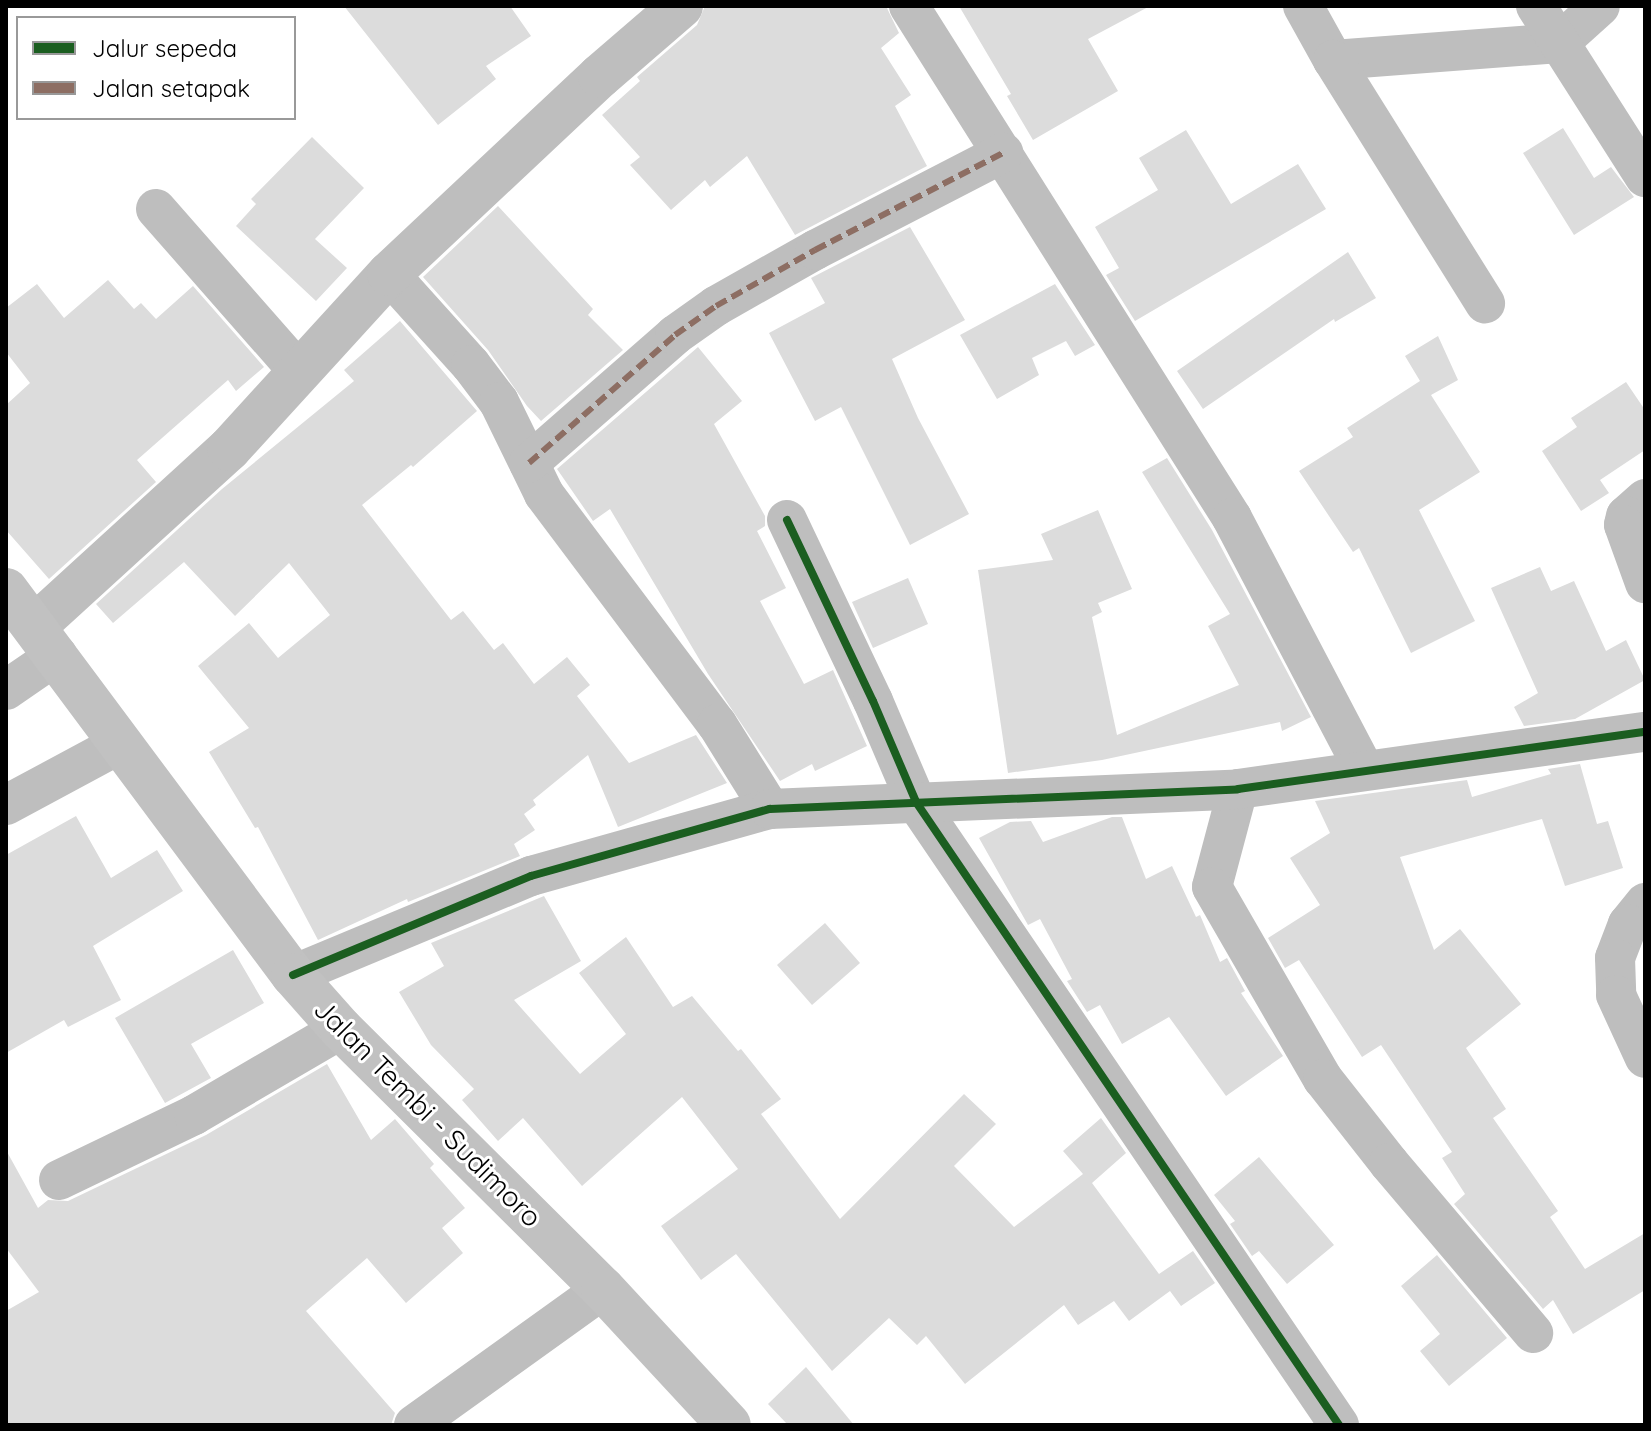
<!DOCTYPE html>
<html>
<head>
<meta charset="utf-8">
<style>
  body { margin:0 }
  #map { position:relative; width:1651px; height:1431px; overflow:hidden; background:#fff; font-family:Quicksand,sans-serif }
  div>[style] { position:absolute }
  .building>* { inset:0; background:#dcdcdc }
  .minor>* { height:40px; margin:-20px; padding:0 20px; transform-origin:20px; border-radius:20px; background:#bebebe }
  .tertiary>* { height:44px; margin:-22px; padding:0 22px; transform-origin:22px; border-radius:22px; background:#bebebe }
  .secondary>* { height:44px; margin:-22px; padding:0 22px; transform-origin:22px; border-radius:22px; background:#c1c1c1 }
  .quiet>* { height:6px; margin-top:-3px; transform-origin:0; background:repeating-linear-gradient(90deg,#8d6e63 0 12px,transparent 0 18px) }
  .cycleway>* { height:8px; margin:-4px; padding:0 4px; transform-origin:4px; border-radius:4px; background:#1b5e20 }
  span { translate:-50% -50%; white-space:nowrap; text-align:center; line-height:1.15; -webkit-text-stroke:6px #fff; paint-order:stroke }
  .street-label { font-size:28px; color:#000 }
  .frame { position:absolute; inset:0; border:8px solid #000; pointer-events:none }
  .legend { position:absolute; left:16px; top:16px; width:280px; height:104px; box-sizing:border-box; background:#fff; border:2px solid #999; margin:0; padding:10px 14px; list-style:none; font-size:24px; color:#000 }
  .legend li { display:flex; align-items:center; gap:16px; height:40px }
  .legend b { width:40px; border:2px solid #999 }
</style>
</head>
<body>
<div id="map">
  <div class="building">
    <div style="clip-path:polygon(344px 6px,510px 6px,531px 36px,486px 66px,496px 79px,438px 125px)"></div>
    <div style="clip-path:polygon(705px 6px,886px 6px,899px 33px,881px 48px,911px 95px,895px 106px,927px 166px,795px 235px,747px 156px,710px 187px,705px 180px,671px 210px,630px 165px,640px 157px,602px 115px,640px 81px,637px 77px,697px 25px)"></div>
    <div style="clip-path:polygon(959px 6px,1150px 6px,1088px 39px,1118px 91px,1033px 140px,1007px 96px,1011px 94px)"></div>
    <div style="clip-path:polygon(1563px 128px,1594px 178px,1611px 167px,1634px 197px,1574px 235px,1523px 153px)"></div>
    <div style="clip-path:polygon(1186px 130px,1231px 204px,1298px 164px,1326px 209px,1135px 321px,1106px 275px,1119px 268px,1095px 227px,1158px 190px,1139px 158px)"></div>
    <div style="clip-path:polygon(312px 137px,364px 188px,315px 239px,347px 268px,316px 301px,236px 226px,256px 204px,251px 199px)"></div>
    <div style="clip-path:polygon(498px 206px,593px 309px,588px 315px,623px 350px,541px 421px,527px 406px,488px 350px,423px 277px)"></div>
    <div style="clip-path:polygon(910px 227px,965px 320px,892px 359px,918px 418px,969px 514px,910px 545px,841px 407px,815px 421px,769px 333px,825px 303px,811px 278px)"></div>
    <div style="clip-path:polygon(1348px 252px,1376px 298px,1335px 322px,1334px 319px,1203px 409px,1177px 371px)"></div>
    <div style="clip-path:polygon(108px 280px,134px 309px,141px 303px,156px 319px,193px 286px,264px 367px,236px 391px,228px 380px,137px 460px,156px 482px,49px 579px,6px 530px,6px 405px,30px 383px,6px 352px,6px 308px,37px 284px,64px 318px)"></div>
    <div style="clip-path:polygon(1055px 284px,1095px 345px,1075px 356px,1066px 341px,1032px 358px,1039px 375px,997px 399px,960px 335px)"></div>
    <div style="clip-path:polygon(400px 321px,477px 411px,413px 467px,411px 465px,362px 505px,451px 620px,463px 611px,494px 650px,503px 643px,534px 684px,567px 657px,590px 685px,577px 696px,629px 763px,696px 735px,727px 783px,618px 827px,588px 755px,533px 800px,536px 805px,524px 814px,535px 830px,514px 844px,520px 856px,408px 902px,407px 899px,318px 940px,258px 827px,255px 828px,209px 752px,249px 728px,198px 666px,249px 623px,278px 658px,330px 615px,289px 563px,235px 616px,184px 562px,113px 623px,96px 604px,222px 489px,354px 381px,344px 370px)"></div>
    <div style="clip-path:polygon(1438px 336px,1458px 380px,1431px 395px,1480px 472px,1419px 510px,1475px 621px,1411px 653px,1359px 548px,1353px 552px,1299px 471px,1353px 437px,1347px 428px,1420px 381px,1405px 356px)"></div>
    <div style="clip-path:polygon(698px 347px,742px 401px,714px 424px,765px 516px,765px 526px,757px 531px,786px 588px,760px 601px,804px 684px,833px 670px,867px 746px,815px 771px,812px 764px,780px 781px,708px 674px,610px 509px,593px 521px,557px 469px)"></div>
    <div style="clip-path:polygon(1626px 382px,1645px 410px,1645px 450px,1600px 480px,1609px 493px,1581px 511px,1542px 451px,1577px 427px,1571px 418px)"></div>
    <div style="clip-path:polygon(1167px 458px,1212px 530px,1311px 717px,1282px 731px,1280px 722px,1102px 760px,1008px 773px,978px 570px,1053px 560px,1041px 534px,1098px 510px,1132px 589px,1098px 603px,1102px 612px,1092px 617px,1117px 735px,1239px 685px,1208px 626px,1230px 614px,1142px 472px)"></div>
    <div style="clip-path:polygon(1540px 567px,1551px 591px,1574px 581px,1606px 651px,1626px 640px,1645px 680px,1575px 719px,1524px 726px,1514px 707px,1538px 693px,1491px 588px)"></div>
    <div style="clip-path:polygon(908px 578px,928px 624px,873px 648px,852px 602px)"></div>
    <div style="clip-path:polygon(1580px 764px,1597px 824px,1608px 821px,1623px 868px,1565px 886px,1542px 819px,1400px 857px,1434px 950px,1460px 929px,1521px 1004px,1466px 1048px,1506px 1109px,1493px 1118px,1558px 1211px,1550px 1217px,1585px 1269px,1645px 1233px,1645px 1290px,1573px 1334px,1553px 1300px,1543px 1309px,1454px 1204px,1465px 1194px,1442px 1158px,1452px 1152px,1381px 1045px,1362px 1057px,1299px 960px,1285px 968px,1268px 938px,1320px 905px,1290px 858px,1330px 833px,1315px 801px,1467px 780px,1472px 797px,1551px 774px,1548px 769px)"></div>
    <div style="clip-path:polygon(76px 816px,111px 878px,157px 850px,183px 891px,93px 946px,121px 1000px,68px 1027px,64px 1020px,6px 1053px,6px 855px)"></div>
    <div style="clip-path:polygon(1112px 817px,1122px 817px,1146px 879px,1172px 866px,1196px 917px,1200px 915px,1220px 962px,1227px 958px,1245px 991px,1241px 993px,1283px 1056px,1226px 1096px,1169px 1017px,1122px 1044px,1100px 1005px,1087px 1012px,1067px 981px,1072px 979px,1040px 919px,1028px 925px,979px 838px,1010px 822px,1031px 821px,1043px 842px)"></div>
    <div style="clip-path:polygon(544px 896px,581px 961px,514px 1000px,580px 1074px,626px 1034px,579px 973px,626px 937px,673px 1007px,692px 996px,738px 1051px,741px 1049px,781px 1099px,761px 1114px,840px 1219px,964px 1094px,996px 1124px,954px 1166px,1014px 1227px,1083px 1174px,1063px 1151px,1101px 1118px,1126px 1153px,1092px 1183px,1159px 1274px,1193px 1251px,1215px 1283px,1181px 1306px,1170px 1291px,1129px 1321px,1114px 1301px,1078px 1325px,1064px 1305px,965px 1384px,926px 1336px,917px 1345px,889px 1318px,832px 1371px,736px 1254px,701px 1280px,661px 1226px,738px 1169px,682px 1097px,582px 1186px,523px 1118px,498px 1141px,462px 1100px,474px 1089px,431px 1045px,399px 992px,444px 966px,431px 943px)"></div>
    <div style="clip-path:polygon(825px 923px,860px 963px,812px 1005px,777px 965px)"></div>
    <div style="clip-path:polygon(233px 950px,264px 1003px,191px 1044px,211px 1078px,165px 1103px,115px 1018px)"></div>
    <div style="clip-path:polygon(327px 1064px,371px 1140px,395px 1119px,434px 1164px,430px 1168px,465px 1208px,442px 1228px,463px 1253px,406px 1303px,367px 1258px,306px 1311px,395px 1413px,391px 1425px,6px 1425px,6px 1311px,39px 1292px,6px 1248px,6px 1150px,38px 1208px,48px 1200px,68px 1201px,206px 1135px)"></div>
    <div style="clip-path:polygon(1259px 1157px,1334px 1245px,1287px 1284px,1259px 1251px,1252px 1256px,1230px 1224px,1235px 1221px,1214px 1195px)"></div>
    <div style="clip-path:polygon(1437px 1255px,1507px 1338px,1449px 1386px,1420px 1351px,1440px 1334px,1401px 1286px)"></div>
    <div style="clip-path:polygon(806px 1367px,854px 1425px,788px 1425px,768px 1404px)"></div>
  </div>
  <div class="minor">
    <div style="left:909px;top:6px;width:605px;rotate:57.75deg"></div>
    <div style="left:1232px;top:518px;width:284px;rotate:62.3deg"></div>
    <div style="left:1303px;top:6px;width:62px;rotate:60.9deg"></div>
    <div style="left:1333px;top:60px;width:227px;rotate:-4.3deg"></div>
    <div style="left:1559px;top:43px;width:55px;rotate:-42.1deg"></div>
    <div style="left:1536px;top:6px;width:203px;rotate:57.5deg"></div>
    <div style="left:1333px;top:60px;width:287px;rotate:58deg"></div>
    <div style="left:156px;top:209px;width:217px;rotate:48.7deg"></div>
    <div style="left:389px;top:274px;width:122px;rotate:48deg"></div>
    <div style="left:471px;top:365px;width:46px;rotate:52.9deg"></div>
    <div style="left:499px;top:402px;width:102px;rotate:63.9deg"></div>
    <div style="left:544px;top:494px;width:288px;rotate:53.1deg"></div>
    <div style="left:717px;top:724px;width:100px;rotate:58.1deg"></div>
    <div style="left:529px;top:463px;width:194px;rotate:-41.2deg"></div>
    <div style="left:675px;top:335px;width:50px;rotate:-35.3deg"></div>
    <div style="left:716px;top:306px;width:114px;rotate:-29.5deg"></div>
    <div style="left:815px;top:250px;width:212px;rotate:-27.3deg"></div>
    <div style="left:1645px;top:499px;width:25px;rotate:138deg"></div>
    <div style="left:1626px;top:516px;width:9px;rotate:103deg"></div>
    <div style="left:1624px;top:525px;width:62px;rotate:70.1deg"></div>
    <div style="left:787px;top:520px;width:200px;rotate:64.6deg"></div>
    <div style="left:873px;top:701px;width:110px;rotate:66.9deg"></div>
    <div style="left:916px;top:802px;width:753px;rotate:55.82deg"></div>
    <div style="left:6px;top:690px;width:62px;rotate:-34.5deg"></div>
    <div style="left:1238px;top:789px;width:101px;rotate:104.9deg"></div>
    <div style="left:1212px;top:887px;width:222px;rotate:60deg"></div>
    <div style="left:1323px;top:1079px;width:107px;rotate:51.8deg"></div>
    <div style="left:1389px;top:1163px;width:223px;rotate:49.7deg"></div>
    <div style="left:6px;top:805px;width:127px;rotate:-28.2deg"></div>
    <div style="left:1645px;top:903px;width:27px;rotate:129deg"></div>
    <div style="left:1628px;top:924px;width:36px;rotate:111deg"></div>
    <div style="left:1615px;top:958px;width:37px;rotate:88deg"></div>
    <div style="left:1616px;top:995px;width:69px;rotate:65.3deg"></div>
    <div style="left:293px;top:975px;width:258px;rotate:-22.6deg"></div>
    <div style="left:531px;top:876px;width:248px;rotate:-15.7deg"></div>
    <div style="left:770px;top:809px;width:468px;rotate:-2.4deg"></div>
    <div style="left:1238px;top:789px;width:411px;rotate:-8deg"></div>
    <div style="left:59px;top:1180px;width:150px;rotate:-25.7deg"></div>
    <div style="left:194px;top:1115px;width:170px;rotate:-30.3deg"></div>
    <div style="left:414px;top:1425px;width:233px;rotate:-35.7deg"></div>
  </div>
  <div class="tertiary">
    <div style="left:35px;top:626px;width:263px;rotate:-42.4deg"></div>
    <div style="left:229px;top:449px;width:237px;rotate:-47.6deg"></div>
    <div style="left:389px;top:274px;width:289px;rotate:-43.2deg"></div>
    <div style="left:600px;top:76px;width:107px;rotate:-40.8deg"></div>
  </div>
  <div class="secondary">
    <div style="left:6px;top:590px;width:480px;rotate:53.3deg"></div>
    <div style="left:293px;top:975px;width:72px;rotate:48.4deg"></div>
    <div style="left:341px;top:1029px;width:369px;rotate:44.8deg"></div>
    <div style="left:603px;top:1289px;width:185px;rotate:47.2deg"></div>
  </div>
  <div class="quiet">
    <div style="left:529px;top:463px;width:194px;rotate:-41.2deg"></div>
    <div style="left:675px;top:335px;width:50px;rotate:-35.3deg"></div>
    <div style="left:716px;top:306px;width:114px;rotate:-29.5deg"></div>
    <div style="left:815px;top:250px;width:212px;rotate:-27.3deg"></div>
  </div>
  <div class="cycleway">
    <div style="left:787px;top:520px;width:200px;rotate:64.6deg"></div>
    <div style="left:873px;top:701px;width:110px;rotate:66.9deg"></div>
    <div style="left:916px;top:802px;width:753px;rotate:55.82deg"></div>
    <div style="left:293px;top:975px;width:258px;rotate:-22.6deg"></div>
    <div style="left:531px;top:876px;width:248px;rotate:-15.7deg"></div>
    <div style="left:770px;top:809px;width:468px;rotate:-2.4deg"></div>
    <div style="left:1238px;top:789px;width:411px;rotate:-8deg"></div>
  </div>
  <div class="street-label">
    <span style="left:428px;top:1113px;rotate:45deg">Jalan Tembi - Sudimoro</span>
  </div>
  <div class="frame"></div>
  <ul class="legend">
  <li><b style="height:10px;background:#1b5e20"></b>Jalur sepeda</li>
  <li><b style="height:10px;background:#8d6e63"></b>Jalan setapak</li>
  </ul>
</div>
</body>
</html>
